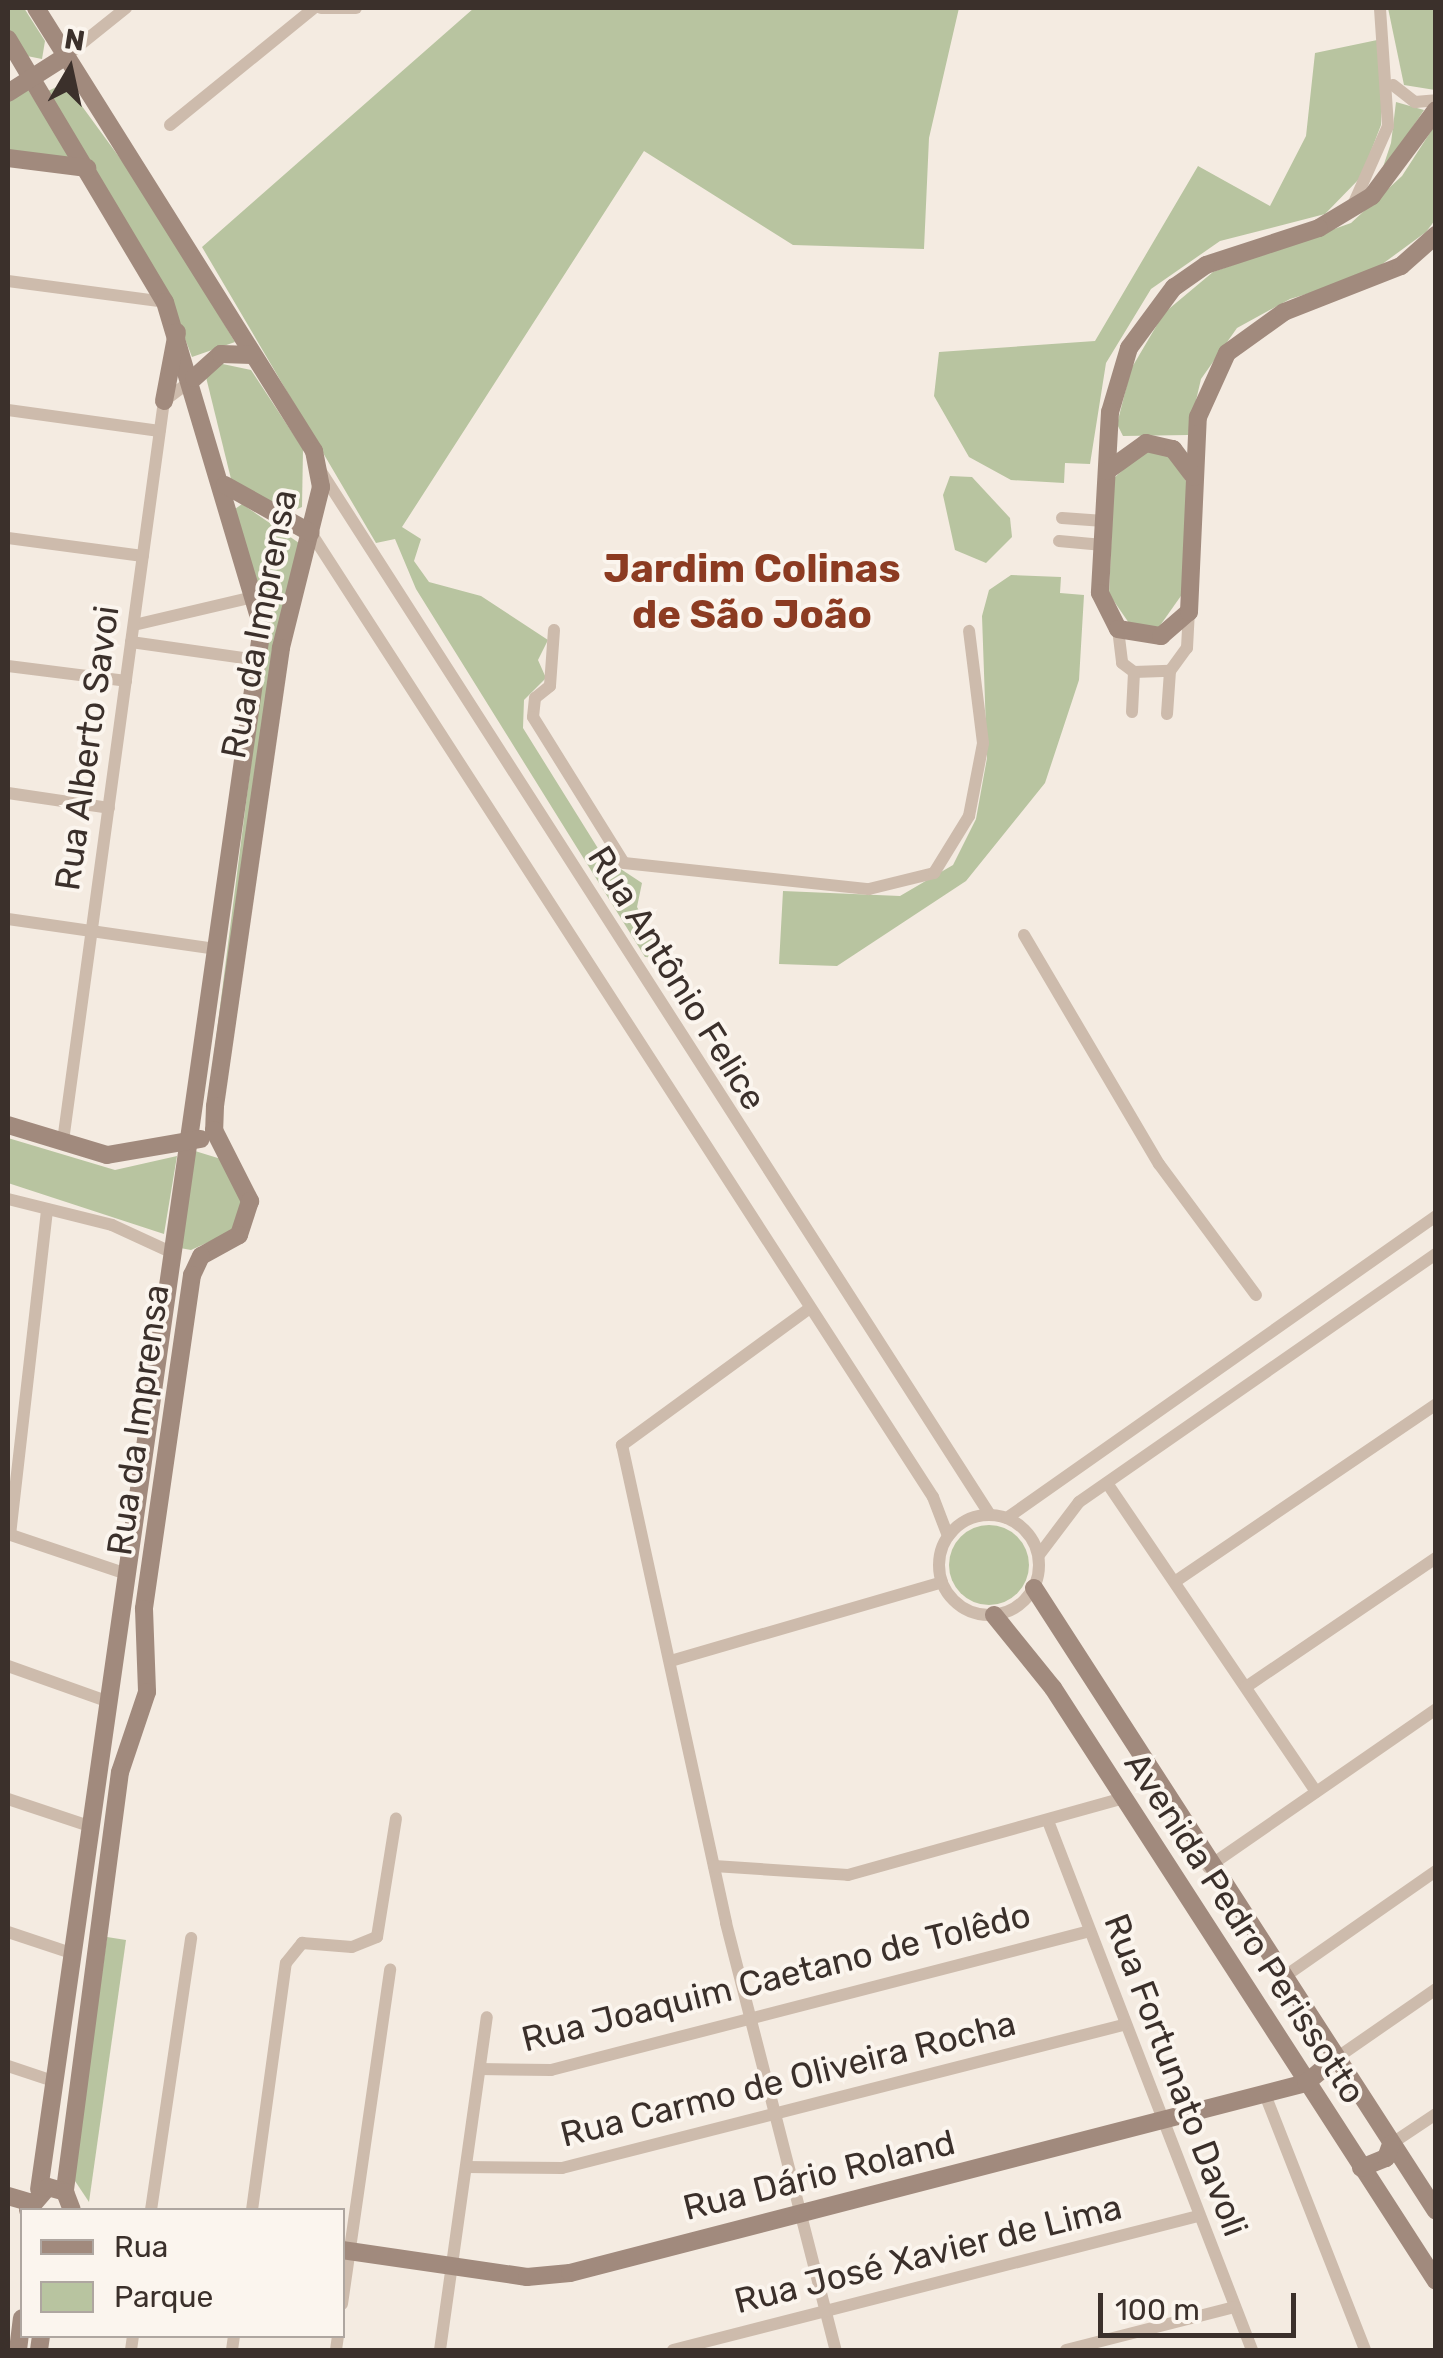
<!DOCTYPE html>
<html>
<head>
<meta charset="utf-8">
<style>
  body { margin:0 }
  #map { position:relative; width:1443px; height:2358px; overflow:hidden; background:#f4ebe1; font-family:Rubik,sans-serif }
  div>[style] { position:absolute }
  .green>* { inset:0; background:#b8c4a0 }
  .round { border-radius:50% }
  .street>* { height:12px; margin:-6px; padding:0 6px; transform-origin:6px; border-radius:6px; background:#cdbbac }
  .street>.ring { margin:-6px; padding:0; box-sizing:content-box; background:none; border:12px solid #cdbbac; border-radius:50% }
  .secondary>* { height:18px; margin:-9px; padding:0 9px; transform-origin:9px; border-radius:9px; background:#a18a7d }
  span { translate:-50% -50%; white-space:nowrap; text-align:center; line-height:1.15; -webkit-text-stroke:8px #fbf5ee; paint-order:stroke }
  .street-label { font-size:35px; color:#3b302b }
  .quarter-label { font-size:40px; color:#8c3b22; font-weight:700 }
  .frame { position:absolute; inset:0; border:10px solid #3b302b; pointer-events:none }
  .legend { position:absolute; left:20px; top:2208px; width:325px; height:130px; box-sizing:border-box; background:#fbf5ee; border:2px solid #aea6a0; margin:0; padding:12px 18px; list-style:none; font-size:30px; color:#3b302b }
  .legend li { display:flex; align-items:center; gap:20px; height:50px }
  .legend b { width:50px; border:2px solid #aea6a0 }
  .north { position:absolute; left:20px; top:20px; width:100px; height:100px; -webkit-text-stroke:8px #fbf5ee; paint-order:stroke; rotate:9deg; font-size:28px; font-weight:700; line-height:40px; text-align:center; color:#3b302b }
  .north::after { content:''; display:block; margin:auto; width:35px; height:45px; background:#3b302b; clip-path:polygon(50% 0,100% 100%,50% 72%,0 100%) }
  .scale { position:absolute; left:1098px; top:2293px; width:198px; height:45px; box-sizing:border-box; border:5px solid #3b302b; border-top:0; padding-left:12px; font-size:30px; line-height:35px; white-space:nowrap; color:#3b302b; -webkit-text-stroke:8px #fbf5ee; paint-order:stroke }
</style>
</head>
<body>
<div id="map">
  <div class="green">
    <div style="clip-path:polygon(8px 8px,24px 8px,45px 41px,42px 59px,27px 56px,8px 31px)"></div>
    <div style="clip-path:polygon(474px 8px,959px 8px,929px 138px,924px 249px,793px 245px,644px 151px,402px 527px,421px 539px,414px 561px,429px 582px,481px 596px,548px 640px,538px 660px,546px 678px,524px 700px,523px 728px,604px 858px,642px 883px,637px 907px,665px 958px,645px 957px,416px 589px,395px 539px,376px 543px,202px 247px)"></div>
    <div style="clip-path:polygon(1388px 8px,1435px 8px,1435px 90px,1404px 85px)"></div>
    <div style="clip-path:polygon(1382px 39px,1381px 125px,1361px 177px,1325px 214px,1220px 241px,1151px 289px,1106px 363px,1090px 464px,1065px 463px,1064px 483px,1011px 480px,969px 457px,934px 396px,939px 352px,1095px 341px,1198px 166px,1270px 206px,1306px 136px,1315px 53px)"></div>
    <div style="clip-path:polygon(65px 83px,144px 191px,235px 342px,192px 357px,171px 302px,48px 91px)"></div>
    <div style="clip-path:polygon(28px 90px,74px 161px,8px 152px,8px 102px)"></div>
    <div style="clip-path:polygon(1396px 102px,1424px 110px,1380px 176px,1391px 143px)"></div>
    <div style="clip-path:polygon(1435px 125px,1435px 220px,1426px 232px,1366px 276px,1290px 299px,1237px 328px,1201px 379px,1188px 435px,1123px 436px,1117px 424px,1131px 369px,1164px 313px,1213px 272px,1351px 223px,1402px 176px)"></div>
    <div style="clip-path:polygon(218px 363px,251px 370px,303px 449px,302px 507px,288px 513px,232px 483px,205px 373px)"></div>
    <div style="clip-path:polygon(1144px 451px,1172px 457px,1187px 483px,1183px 593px,1159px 627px,1131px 626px,1109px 594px,1114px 478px)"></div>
    <div style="clip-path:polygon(950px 476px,972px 477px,1010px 518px,1012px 537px,986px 563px,955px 550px,943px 495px)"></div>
    <div style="clip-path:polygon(242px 504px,299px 543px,273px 650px,205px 1125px,269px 622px,235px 509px)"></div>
    <div style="clip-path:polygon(1011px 575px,1061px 577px,1060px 593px,1084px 595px,1079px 680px,1045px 783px,966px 881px,837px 966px,779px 964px,783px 891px,900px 896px,953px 865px,976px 819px,987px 758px,982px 616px,989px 590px)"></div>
    <div style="clip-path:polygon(8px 1138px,115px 1170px,177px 1156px,164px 1234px,8px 1183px)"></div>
    <div style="clip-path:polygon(195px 1151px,221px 1159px,243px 1198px,233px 1231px,191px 1250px,180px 1248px)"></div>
    <div class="round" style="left:949px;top:1525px;width:80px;height:80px"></div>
    <div style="clip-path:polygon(107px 1937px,126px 1940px,89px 2202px,73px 2178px)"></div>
  </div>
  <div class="street">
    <div style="left:321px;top:8px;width:35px"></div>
    <div style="left:66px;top:56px;width:77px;rotate:-38.7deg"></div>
    <div style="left:1393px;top:85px;width:28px;rotate:38deg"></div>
    <div style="left:1415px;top:102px;width:21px;rotate:-5deg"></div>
    <div style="left:170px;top:125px;width:186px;rotate:-39.1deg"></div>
    <div style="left:1353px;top:205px;width:86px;rotate:-66.1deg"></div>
    <div style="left:1388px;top:126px;width:118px;rotate:-93.9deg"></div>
    <div style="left:8px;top:281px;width:158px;rotate:7.6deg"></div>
    <div style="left:8px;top:410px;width:153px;rotate:7.9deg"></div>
    <div style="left:320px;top:470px;width:1241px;rotate:57.33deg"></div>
    <div style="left:1062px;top:518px;width:42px;rotate:4.1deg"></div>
    <div style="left:311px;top:533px;width:1147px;rotate:57.17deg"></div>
    <div style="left:933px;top:1497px;width:42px;rotate:69deg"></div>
    <div style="left:8px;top:538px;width:136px;rotate:7.6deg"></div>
    <div style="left:1059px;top:541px;width:44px;rotate:5.2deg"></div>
    <div style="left:134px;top:625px;width:127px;rotate:-13.2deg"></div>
    <div style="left:1118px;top:629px;width:34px;rotate:83deg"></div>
    <div style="left:1122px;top:663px;width:15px;rotate:37deg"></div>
    <div style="left:1134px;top:672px;width:36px;rotate:-2deg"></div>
    <div style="left:1170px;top:671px;width:29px;rotate:-54deg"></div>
    <div style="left:1187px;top:648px;width:36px;rotate:-87deg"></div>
    <div style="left:554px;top:630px;width:56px;rotate:94.1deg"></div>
    <div style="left:550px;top:686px;width:19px;rotate:141deg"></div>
    <div style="left:535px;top:698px;width:19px;rotate:96deg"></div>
    <div style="left:533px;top:717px;width:172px;rotate:58.1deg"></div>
    <div style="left:624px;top:863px;width:246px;rotate:6.1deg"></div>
    <div style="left:869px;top:889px;width:67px;rotate:-13.8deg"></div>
    <div style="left:934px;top:873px;width:67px;rotate:-58.4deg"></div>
    <div style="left:969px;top:816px;width:74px;rotate:-79.1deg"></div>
    <div style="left:983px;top:743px;width:113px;rotate:-97.1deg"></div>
    <div style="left:131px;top:642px;width:128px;rotate:8.1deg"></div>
    <div style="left:8px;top:666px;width:119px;rotate:7.2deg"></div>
    <div style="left:1132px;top:712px;width:40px;rotate:-87.1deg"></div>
    <div style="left:1167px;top:714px;width:43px;rotate:-86deg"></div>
    <div style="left:8px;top:793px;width:102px;rotate:8.4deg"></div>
    <div style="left:8px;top:919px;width:211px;rotate:8.2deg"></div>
    <div style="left:1024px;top:935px;width:266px;rotate:59.5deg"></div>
    <div style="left:1159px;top:1164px;width:163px;rotate:53.5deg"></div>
    <div style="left:63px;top:1141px;width:747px;rotate:-82.23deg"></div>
    <div style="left:164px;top:401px;width:35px;rotate:-37deg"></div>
    <div style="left:8px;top:1199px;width:107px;rotate:14deg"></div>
    <div style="left:112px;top:1225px;width:67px;rotate:24.7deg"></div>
    <div style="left:810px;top:1308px;width:233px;rotate:143.9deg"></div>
    <div style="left:622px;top:1445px;width:489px;rotate:77.7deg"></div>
    <div style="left:726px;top:1923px;width:441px;rotate:75.6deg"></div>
    <div style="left:1107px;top:1483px;width:373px;rotate:55.9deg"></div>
    <div class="ring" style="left:939px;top:1515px;width:88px;height:88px"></div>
    <div style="left:1007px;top:1518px;width:525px;rotate:-35.14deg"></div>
    <div style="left:8px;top:1534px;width:126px;rotate:18.6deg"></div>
    <div style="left:10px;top:1535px;width:328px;rotate:-83.5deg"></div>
    <div style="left:1039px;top:1555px;width:66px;rotate:-53deg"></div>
    <div style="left:1079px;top:1502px;width:435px;rotate:-34.8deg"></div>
    <div style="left:1176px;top:1581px;width:315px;rotate:-34.2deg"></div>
    <div style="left:674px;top:1660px;width:279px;rotate:-16.2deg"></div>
    <div style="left:8px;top:1666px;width:107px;rotate:19.6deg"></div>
    <div style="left:1246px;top:1687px;width:230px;rotate:-34.2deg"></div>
    <div style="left:8px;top:1799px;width:89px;rotate:18.4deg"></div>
    <div style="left:1048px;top:1821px;width:567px;rotate:68.91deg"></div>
    <div style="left:714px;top:1866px;width:134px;rotate:3.8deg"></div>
    <div style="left:848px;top:1875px;width:283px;rotate:-15.6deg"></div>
    <div style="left:1208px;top:1867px;width:277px;rotate:-34.7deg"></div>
    <div style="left:8px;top:1932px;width:70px;rotate:18.4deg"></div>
    <div style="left:1281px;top:1979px;width:189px;rotate:-34.9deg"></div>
    <div style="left:1335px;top:2059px;width:123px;rotate:-34.7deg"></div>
    <div style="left:8px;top:2066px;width:51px;rotate:18.4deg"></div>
    <div style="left:480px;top:2069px;width:71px;rotate:0.8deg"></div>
    <div style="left:551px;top:2070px;width:553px;rotate:-14.46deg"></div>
    <div style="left:1264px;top:2092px;width:277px;rotate:68.6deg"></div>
    <div style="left:1391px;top:2144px;width:54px;rotate:-33.7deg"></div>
    <div style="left:466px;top:2167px;width:96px;rotate:0.6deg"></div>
    <div style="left:562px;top:2168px;width:579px;rotate:-14.3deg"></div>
    <div style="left:151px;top:2210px;width:275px;rotate:-81.6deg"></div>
    <div style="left:252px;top:2210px;width:249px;rotate:-82.2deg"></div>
    <div style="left:286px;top:1963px;width:26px;rotate:-51deg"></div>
    <div style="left:302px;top:1943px;width:50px;rotate:4.6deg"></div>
    <div style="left:352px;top:1947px;width:27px;rotate:-22deg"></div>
    <div style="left:377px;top:1937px;width:120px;rotate:-80.9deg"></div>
    <div style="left:342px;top:2304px;width:338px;rotate:-81.8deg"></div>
    <div style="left:131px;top:2350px;width:14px;rotate:-82deg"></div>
    <div style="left:232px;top:2350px;width:14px;rotate:-82deg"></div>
    <div style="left:336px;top:2350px;width:14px;rotate:-82deg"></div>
    <div style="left:440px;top:2350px;width:336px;rotate:-82deg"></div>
    <div style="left:673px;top:2350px;width:542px;rotate:-14.32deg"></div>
    <div style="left:1066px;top:2350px;width:174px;rotate:-14.3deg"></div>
  </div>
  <div class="secondary">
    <div style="left:36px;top:8px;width:523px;rotate:57.89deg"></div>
    <div style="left:314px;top:451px;width:37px;rotate:79deg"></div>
    <div style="left:321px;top:487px;width:166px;rotate:104deg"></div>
    <div style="left:281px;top:648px;width:463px;rotate:98.2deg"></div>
    <div style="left:215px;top:1106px;width:24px;rotate:92deg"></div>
    <div style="left:214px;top:1130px;width:80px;rotate:63.1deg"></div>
    <div style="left:250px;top:1201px;width:36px;rotate:108deg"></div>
    <div style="left:239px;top:1235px;width:43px;rotate:151.1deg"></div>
    <div style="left:201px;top:1256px;width:21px;rotate:115deg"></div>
    <div style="left:192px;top:1275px;width:337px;rotate:98.2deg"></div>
    <div style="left:144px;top:1609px;width:83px;rotate:87.9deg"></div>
    <div style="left:147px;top:1692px;width:84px;rotate:108.6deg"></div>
    <div style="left:120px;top:1772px;width:424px;rotate:97.5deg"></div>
    <div style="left:8px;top:39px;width:306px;rotate:59.2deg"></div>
    <div style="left:165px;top:302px;width:339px;rotate:73.4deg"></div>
    <div style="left:262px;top:627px;width:1578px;rotate:98.12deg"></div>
    <div style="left:8px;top:93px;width:69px;rotate:-32.5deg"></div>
    <div style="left:1436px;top:110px;width:107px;rotate:126.7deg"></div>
    <div style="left:1372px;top:196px;width:62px;rotate:148.9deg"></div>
    <div style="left:1319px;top:228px;width:119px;rotate:161.9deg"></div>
    <div style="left:1206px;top:265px;width:39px;rotate:145deg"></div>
    <div style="left:1174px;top:287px;width:76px;rotate:126.4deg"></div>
    <div style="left:1129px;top:348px;width:67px;rotate:106.5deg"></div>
    <div style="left:1110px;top:412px;width:181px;rotate:93.2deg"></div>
    <div style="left:1100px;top:593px;width:40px;rotate:63.4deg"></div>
    <div style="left:1118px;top:629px;width:44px;rotate:9.2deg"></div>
    <div style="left:1161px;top:636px;width:37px;rotate:-41deg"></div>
    <div style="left:1189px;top:612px;width:195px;rotate:-87.4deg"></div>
    <div style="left:1198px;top:417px;width:70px;rotate:-65.6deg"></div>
    <div style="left:1227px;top:353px;width:70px;rotate:-35.7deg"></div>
    <div style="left:1284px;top:312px;width:126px;rotate:-21.5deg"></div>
    <div style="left:1401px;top:266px;width:47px;rotate:-41.5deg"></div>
    <div style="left:8px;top:158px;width:80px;rotate:7.2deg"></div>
    <div style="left:194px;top:378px;width:36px;rotate:-42deg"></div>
    <div style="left:221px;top:354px;width:31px;rotate:2deg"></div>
    <div style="left:164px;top:401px;width:70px;rotate:-79.3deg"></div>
    <div style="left:1107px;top:471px;width:48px;rotate:-35.7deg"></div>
    <div style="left:1146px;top:443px;width:28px;rotate:13deg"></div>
    <div style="left:1173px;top:449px;width:35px;rotate:53deg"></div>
    <div style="left:225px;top:485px;width:98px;rotate:29.2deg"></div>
    <div style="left:8px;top:1125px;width:103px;rotate:16.9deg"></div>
    <div style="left:107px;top:1155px;width:95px;rotate:-9.7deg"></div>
    <div style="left:1034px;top:1588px;width:741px;rotate:57.17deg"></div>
    <div style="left:994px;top:1615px;width:94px;rotate:51.1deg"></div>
    <div style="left:1053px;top:1688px;width:706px;rotate:57.14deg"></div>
    <div style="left:1361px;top:2168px;width:27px;rotate:-22deg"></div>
    <div style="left:1386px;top:2158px;width:15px;rotate:-70deg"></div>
    <div style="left:8px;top:2196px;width:22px;rotate:16deg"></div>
    <div style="left:28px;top:2210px;width:30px;rotate:-49deg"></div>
    <div style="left:48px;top:2187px;width:18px;rotate:16deg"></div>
    <div style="left:65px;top:2192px;width:19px;rotate:69deg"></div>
    <div style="left:342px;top:2250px;width:187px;rotate:8.3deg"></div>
    <div style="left:527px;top:2277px;width:43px;rotate:-5.3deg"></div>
    <div style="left:570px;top:2273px;width:760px;rotate:-14.48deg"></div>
    <div style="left:1306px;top:2083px;width:38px;rotate:-40deg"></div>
    <div style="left:18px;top:2350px;width:32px;rotate:-83deg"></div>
    <div style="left:39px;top:2350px;width:14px;rotate:-82deg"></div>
  </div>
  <div class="street-label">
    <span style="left:259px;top:624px;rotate:-79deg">Rua da Imprensa</span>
    <span style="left:87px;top:748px;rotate:-82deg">Rua Alberto Savoi</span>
    <span style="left:677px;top:978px;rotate:58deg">Rua Antônio Felice</span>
    <span style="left:138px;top:1420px;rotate:-82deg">Rua da Imprensa</span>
    <span style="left:1245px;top:1928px;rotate:57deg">Avenida Pedro Perissotto</span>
    <span style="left:776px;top:1977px;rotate:-14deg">Rua Joaquim Caetano de Tolêdo</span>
    <span style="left:1176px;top:2075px;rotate:69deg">Rua Fortunato Davoli</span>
    <span style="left:788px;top:2079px;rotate:-14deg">Rua Carmo de Oliveira Rocha</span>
    <span style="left:819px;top:2175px;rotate:-14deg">Rua Dário Roland</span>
    <span style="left:928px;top:2254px;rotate:-14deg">Rua José Xavier de Lima</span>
  </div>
  <div class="quarter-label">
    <span style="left:752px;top:592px">Jardim Colinas<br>de São João</span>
  </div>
  <div class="frame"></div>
  <ul class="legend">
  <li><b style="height:12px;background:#a18a7d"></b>Rua</li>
  <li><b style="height:28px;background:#b8c4a0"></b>Parque</li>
  </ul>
  <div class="north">N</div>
  <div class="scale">100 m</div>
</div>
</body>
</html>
